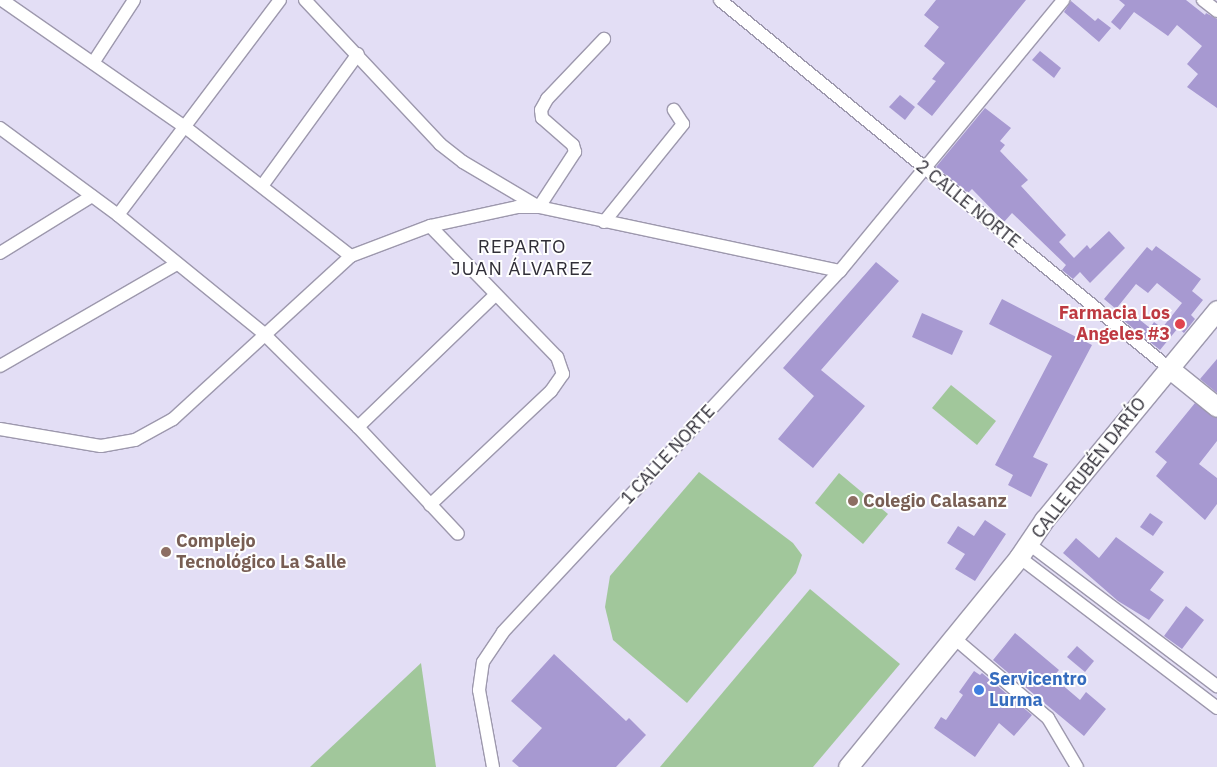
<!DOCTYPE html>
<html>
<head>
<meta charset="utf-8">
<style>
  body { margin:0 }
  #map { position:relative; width:1217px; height:767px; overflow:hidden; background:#e3def5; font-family:"IBM Plex Sans",sans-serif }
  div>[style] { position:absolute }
  .green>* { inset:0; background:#a1c79b }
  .building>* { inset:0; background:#a799d1 }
  .roads { filter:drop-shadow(1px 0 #9d98ad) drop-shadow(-1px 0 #9d98ad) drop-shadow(0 1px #9d98ad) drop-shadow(0 -1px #9d98ad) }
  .street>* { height:12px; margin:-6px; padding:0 6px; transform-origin:6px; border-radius:6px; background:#fff }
  .secondary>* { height:19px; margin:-9.5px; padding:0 9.5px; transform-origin:9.5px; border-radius:9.5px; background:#fff }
  .dots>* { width:14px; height:14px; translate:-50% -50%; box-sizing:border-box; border:2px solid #fff; border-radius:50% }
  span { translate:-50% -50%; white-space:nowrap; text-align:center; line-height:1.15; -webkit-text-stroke:4px #fff; paint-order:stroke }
  .street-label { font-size:18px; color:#312f38 }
  .health-label { font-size:18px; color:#be3a42; font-weight:700 }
  .right { translate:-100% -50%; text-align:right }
  .education-label { font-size:18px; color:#785e54; font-weight:700 }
  .left { translate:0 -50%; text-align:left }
  .shop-label { font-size:18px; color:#366cbe; font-weight:700 }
  .neighbourhood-label { font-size:19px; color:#312f38; letter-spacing:1px }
</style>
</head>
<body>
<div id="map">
  <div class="green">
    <div style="clip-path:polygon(951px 385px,996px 421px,977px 445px,932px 408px)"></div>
    <div style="clip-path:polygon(699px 472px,793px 543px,802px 555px,796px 573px,687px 703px,613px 640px,605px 607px,610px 576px)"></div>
    <div style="clip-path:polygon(839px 473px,888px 514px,863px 544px,815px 503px)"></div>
    <div style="clip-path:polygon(810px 589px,900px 664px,813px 767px,660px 767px)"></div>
    <div style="clip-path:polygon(421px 663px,436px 767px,310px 767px)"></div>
  </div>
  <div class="building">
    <div style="clip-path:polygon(936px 0,1026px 0,932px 116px,917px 104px,936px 81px,932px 79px,945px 63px,924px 46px,939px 27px,924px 15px)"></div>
    <div style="clip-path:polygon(1119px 0,1186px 0,1205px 15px,1206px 13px,1217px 19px,1217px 108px,1187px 87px,1198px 74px,1187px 64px,1202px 46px,1177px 25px,1168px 36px,1134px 12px,1120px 30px,1111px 22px,1125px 5px)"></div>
    <div style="clip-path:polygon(1071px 1px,1095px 21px,1098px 18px,1111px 28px,1099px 42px,1064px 12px)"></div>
    <div style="clip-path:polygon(1040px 51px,1061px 68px,1054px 78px,1032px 60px)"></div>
    <div style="clip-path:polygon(900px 95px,915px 107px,905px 120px,889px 107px)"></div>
    <div style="clip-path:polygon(985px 108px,1011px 128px,1000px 141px,1005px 145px,1000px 151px,1028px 180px,1021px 186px,1066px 235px,1059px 242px,1074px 258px,1087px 245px,1090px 249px,1109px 231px,1125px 248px,1090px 283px,1080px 272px,1073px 279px,1062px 270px,1066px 265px,1012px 213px,1004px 222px,972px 189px,968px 193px,936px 167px)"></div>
    <div style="clip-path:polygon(1156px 246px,1201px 279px,1192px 291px,1203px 300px,1191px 315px,1195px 319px,1184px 333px,1178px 328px,1160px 350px,1123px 320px,1130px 312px,1150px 328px,1154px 322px,1162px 328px,1182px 303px,1157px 283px,1148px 293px,1136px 284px,1116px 309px,1104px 299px,1147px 247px,1152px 251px)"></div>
    <div style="clip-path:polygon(876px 262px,899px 281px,821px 370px,865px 406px,813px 468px,778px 439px,814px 396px,783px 368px)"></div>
    <div style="clip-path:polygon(1002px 299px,1092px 345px,1033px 457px,1048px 464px,1031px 497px,1008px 485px,1013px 475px,995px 465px,1052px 356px,989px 324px)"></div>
    <div style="clip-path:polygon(922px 313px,963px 331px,952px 355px,912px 337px)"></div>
    <div style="clip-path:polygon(1217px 359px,1217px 393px,1200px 379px)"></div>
    <div style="clip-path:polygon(1195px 403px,1217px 418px,1217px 441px,1199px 464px,1217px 478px,1217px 504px,1205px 520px,1156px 476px,1167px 462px,1155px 452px)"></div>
    <div style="clip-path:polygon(1150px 513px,1163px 522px,1153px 536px,1140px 527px)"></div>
    <div style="clip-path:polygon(985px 520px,1006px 534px,975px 581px,955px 569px,965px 554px,947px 543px,958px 526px,974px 536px)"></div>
    <div style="clip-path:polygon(1116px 537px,1164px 572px,1150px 590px,1164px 600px,1149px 620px,1118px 601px,1063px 553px,1076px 538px,1099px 558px)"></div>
    <div style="clip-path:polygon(1186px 606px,1204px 620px,1182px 649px,1164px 636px)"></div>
    <div style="clip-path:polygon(1015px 633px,1059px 670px,1053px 677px,1080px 700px,1086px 692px,1106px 709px,1084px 736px,993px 660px)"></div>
    <div style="clip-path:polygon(1077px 646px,1094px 661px,1085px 672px,1067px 657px)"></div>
    <div style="clip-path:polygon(554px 654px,626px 721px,629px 718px,646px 735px,616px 767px,519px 767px,512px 761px,542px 728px,511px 701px)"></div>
    <div style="clip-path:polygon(974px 671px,980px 675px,982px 673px,1032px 715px,1014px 736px,999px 723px,975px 757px,934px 728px,941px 717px,946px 720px,963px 695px,959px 692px)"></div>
  </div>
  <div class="roads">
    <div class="street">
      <div style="left:2px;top:0;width:223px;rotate:34.8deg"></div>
      <div style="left:185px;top:127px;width:210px;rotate:37.9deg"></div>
      <div style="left:305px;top:0;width:197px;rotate:46.8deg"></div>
      <div style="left:440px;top:144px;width:29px;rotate:38deg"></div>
      <div style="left:463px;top:162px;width:88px;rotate:30.6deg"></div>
      <div style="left:539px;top:207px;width:66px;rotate:-56.8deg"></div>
      <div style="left:575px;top:152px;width:7px;rotate:-106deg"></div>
      <div style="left:573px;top:145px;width:41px;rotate:-138.9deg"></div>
      <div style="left:542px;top:118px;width:8px;rotate:-97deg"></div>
      <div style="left:541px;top:110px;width:13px;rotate:-61deg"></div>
      <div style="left:547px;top:99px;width:83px;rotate:-46.5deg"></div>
      <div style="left:720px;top:0;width:582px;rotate:39.35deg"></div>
      <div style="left:1203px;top:0;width:18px;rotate:38deg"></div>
      <div style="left:93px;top:63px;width:75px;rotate:-56.9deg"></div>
      <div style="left:0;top:128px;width:147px;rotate:36.4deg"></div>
      <div style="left:118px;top:215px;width:187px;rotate:39.1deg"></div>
      <div style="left:263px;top:333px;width:134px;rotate:44.7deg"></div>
      <div style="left:358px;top:427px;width:146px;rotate:46.9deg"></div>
      <div style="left:262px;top:186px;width:163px;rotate:-54deg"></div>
      <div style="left:118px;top:215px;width:269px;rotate:-53deg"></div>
      <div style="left:604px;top:222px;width:126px;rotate:-51.1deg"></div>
      <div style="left:683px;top:124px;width:17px;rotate:-123deg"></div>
      <div style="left:0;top:253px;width:108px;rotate:-31.8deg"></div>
      <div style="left:0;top:366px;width:204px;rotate:-30deg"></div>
      <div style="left:358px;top:427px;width:190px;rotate:-43.9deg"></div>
      <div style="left:0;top:429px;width:102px;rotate:9.6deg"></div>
      <div style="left:101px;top:446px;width:35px;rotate:-10deg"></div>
      <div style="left:135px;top:440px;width:43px;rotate:-28.9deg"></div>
      <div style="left:173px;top:419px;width:241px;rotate:-42.5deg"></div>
      <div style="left:351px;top:256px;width:85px;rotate:-20.8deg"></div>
      <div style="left:430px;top:226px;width:89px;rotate:-12.3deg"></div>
      <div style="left:517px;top:207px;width:22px"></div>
      <div style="left:539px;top:207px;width:308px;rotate:12deg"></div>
      <div style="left:430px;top:505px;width:166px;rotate:-43.3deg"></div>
      <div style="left:551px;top:391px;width:21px;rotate:-55deg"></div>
      <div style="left:563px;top:374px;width:18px;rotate:-109deg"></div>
      <div style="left:557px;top:357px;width:182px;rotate:-134.1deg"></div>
      <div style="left:1029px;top:544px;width:236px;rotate:37.1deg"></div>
      <div style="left:1019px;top:557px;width:249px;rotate:37.3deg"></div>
      <div style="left:953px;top:637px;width:125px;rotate:40.5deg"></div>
      <div style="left:1048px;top:718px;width:57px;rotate:59.4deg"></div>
      <div style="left:493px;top:767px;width:78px;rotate:-100.3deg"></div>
      <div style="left:479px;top:690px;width:28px;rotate:-82deg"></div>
      <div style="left:483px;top:662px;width:36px;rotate:-56deg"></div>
      <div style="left:503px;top:632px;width:494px;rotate:-47deg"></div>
      <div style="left:840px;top:271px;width:351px;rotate:-50.5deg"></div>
    </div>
    <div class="secondary">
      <div style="left:1170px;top:369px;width:60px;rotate:39deg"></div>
      <div style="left:848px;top:767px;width:271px;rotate:-50.8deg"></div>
      <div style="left:1019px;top:557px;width:45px;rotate:-56deg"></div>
      <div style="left:1044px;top:520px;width:272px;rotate:-50.5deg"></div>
    </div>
  </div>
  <div class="dots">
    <div style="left:1180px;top:324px;background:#e0444e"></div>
    <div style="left:853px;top:501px;background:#8d6e63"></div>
    <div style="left:166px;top:552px;background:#8d6e63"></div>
    <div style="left:979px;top:690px;background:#3f7fe0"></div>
  </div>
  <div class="street-label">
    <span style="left:968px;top:204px;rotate:39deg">2 CALLE NORTE</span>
    <span style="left:668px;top:455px;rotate:-47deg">1 CALLE NORTE</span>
    <span style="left:1089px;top:468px;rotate:-52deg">CALLE RUBÉN DARÍO</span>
  </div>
  <div class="health-label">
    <span class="right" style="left:1170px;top:324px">Farmacia Los<br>Angeles #3</span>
  </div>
  <div class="education-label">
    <span class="left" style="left:863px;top:501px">Colegio Calasanz</span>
    <span class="left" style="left:176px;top:552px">Complejo<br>Tecnológico La Salle</span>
  </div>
  <div class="shop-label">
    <span class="left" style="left:989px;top:690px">Servicentro<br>Lurma</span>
  </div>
  <div class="neighbourhood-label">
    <span style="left:522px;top:258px">REPARTO<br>JUAN ÁLVAREZ</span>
  </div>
</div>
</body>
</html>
